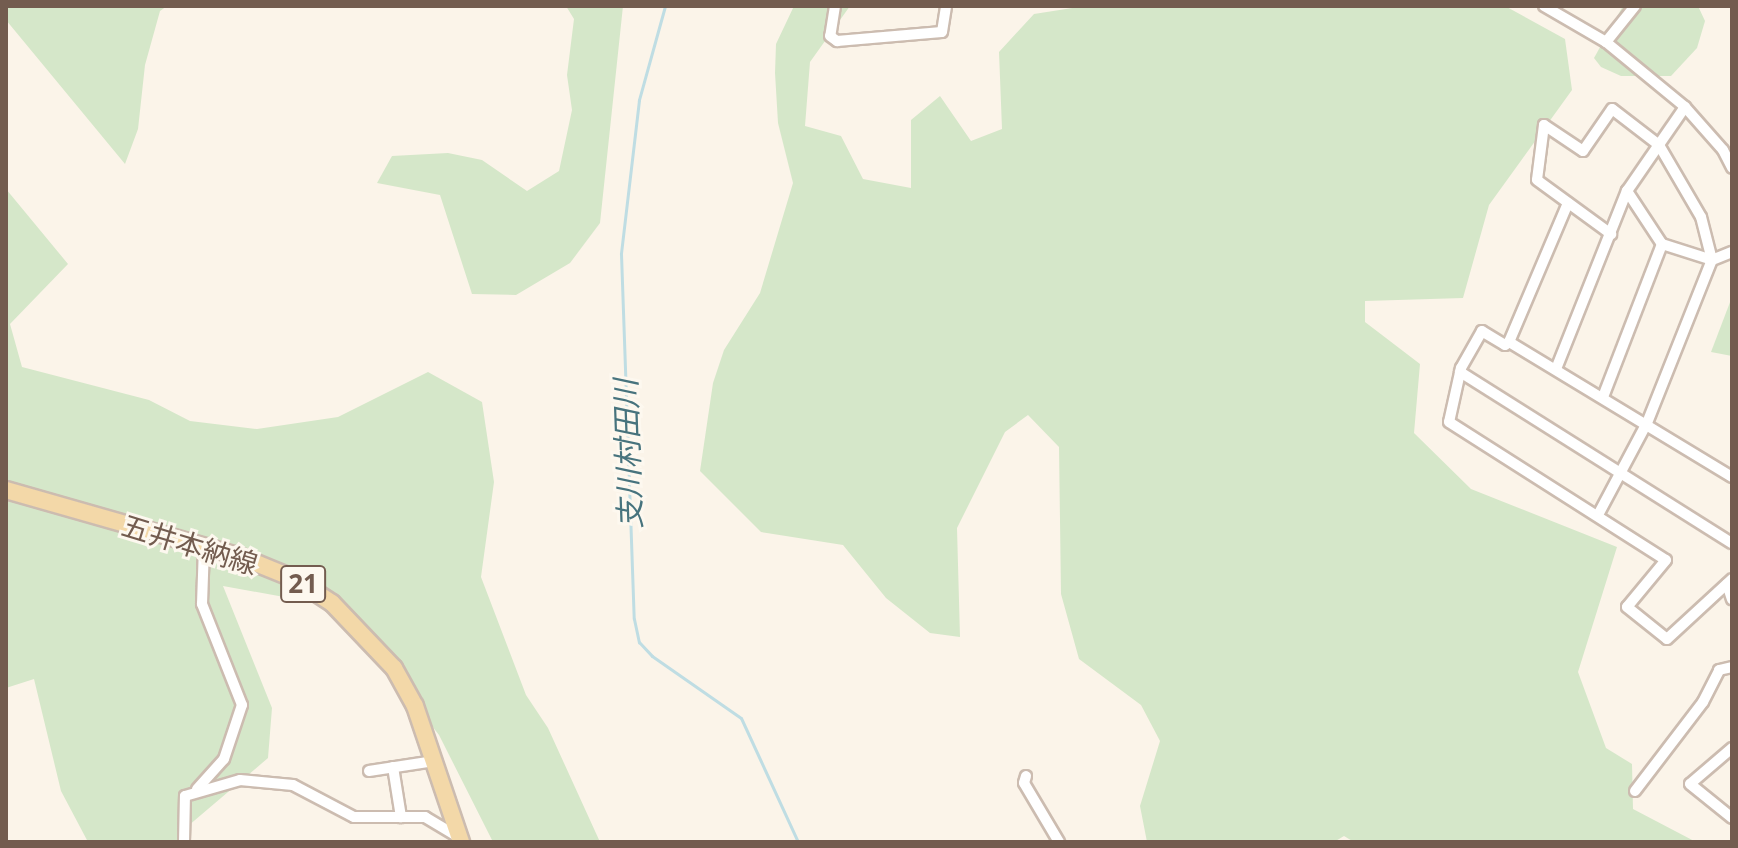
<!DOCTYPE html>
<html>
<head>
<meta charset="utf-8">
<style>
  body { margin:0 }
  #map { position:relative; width:1738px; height:848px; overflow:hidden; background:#fbf4e9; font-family:"Open Sans","Noto Sans JP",sans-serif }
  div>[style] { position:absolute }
  .green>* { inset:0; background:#d5e7c9 }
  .stream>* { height:3px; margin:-1.5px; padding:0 1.5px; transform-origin:1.5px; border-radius:1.5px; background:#bfdde3 }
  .roads { filter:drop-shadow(2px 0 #ccbcb0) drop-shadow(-2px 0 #ccbcb0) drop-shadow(0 2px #ccbcb0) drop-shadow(0 -2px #ccbcb0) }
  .minor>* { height:10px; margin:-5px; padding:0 5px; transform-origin:5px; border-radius:5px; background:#fff }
  .primary>* { height:16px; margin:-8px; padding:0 8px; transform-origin:8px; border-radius:8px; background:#f3d8a8 }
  span { translate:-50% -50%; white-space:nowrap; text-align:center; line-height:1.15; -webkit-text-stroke:6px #fdf8ef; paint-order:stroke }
  .shield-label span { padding:2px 6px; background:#fdf8ef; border:2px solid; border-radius:6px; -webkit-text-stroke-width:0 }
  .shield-label { font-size:26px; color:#735c4f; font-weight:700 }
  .street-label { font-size:28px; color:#735c4f }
  .water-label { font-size:30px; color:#47737d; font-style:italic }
  .frame { position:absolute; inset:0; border:8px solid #735c4f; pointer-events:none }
</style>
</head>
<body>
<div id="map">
  <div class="green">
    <div style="clip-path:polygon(6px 6px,167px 6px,160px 11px,145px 65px,138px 129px,125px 164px,6px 20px)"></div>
    <div style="clip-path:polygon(566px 6px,623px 6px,600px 223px,570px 263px,516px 295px,472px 294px,440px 195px,377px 183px,392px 156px,448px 153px,482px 160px,527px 191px,559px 171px,572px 110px,567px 75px,574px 19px)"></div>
    <div style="clip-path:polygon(794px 6px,850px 6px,810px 62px,805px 126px,841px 136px,863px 179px,911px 188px,911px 120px,940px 96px,971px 141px,1002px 129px,999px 52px,1034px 14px,1085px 6px,1505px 6px,1565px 39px,1572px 90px,1489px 205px,1463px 298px,1365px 301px,1365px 322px,1420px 364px,1414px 433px,1471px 489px,1617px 547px,1578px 672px,1606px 748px,1632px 764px,1633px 809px,1696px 842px,1354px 842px,1344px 836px,1334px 842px,1147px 842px,1140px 806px,1160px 741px,1141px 705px,1079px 659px,1061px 594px,1059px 447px,1028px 415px,1005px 432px,957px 528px,960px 637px,930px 633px,886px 598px,843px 545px,761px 532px,700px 471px,713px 383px,724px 350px,760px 293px,793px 183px,778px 123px,775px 73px,776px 44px)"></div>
    <div style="clip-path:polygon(1623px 6px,1698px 6px,1705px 21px,1697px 48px,1671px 76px,1621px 76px,1601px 67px,1594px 58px)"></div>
    <div style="clip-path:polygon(6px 189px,68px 264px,10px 324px,22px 367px,149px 400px,190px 421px,257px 429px,338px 417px,428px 372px,482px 402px,494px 482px,481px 577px,526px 695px,548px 728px,600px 842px,493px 842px,439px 735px,339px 607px,223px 586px,272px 708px,268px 758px,188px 826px,188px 842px,88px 842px,61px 791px,34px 679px,6px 688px)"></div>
    <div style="clip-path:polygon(1732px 297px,1732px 356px,1711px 352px)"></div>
  </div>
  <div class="stream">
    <div style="left:665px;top:6px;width:98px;rotate:105.5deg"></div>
    <div style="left:639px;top:100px;width:155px;rotate:96.7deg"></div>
    <div style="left:621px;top:254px;width:365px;rotate:88deg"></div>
    <div style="left:634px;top:619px;width:24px;rotate:78deg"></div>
    <div style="left:639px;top:642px;width:19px;rotate:47deg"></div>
    <div style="left:652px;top:656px;width:108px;rotate:34.9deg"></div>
    <div style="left:741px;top:718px;width:136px;rotate:65.3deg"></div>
  </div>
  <div class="roads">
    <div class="minor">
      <div style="left:835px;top:6px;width:30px;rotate:99deg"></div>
      <div style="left:830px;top:36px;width:9px;rotate:36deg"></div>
      <div style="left:837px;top:41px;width:105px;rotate:-4.9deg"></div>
      <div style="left:942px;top:32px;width:26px;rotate:-81deg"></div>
      <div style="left:1544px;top:6px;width:72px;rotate:30.1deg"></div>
      <div style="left:1606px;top:42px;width:102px;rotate:39.4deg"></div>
      <div style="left:1685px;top:107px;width:57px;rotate:48.5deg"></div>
      <div style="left:1723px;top:150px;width:20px;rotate:63deg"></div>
      <div style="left:1606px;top:42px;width:46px;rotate:-51.1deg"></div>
      <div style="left:1627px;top:191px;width:64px;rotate:56.6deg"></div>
      <div style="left:1662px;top:244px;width:52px;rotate:17.7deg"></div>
      <div style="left:1712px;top:260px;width:22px;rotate:-22deg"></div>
      <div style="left:1509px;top:342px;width:151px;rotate:-67deg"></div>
      <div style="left:1556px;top:369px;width:192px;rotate:-68.3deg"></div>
      <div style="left:1627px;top:191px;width:102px;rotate:-55.4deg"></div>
      <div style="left:1460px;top:372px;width:321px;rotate:32.2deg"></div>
      <div style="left:1603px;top:397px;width:164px;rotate:-68.9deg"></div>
      <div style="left:1732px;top:477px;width:261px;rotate:-148.8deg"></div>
      <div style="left:1509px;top:342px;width:5px;rotate:143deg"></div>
      <div style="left:1505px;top:345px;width:27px;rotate:-149deg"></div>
      <div style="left:1482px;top:331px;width:43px;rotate:119.6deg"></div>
      <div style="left:1461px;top:368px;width:55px;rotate:102.5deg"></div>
      <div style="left:1449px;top:422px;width:257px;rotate:32.5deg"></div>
      <div style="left:1666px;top:560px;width:61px;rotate:129.7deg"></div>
      <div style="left:1627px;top:607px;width:51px;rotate:38.7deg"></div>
      <div style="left:1667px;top:639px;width:88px;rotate:-42.7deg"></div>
      <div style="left:1598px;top:515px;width:104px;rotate:-62deg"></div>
      <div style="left:1647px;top:423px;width:175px;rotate:-68.3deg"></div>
      <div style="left:1712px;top:260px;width:44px;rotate:-104.3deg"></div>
      <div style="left:1701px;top:217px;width:83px;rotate:-120.3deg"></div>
      <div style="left:1659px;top:145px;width:59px;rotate:-142.5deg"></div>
      <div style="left:1612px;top:109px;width:51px;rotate:124.6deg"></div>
      <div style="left:1583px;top:151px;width:47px;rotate:-146.3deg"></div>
      <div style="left:1544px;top:125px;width:55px;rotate:97.3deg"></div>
      <div style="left:1537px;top:180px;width:92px;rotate:36.1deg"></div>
      <div style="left:1727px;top:584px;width:16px;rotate:72deg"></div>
      <div style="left:1732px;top:748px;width:55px;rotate:139.4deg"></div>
      <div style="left:1690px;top:784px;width:54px;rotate:39deg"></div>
      <div style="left:393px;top:767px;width:51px;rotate:80.9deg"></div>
      <div style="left:369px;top:771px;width:66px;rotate:-8.7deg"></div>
      <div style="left:1026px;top:776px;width:7px;rotate:106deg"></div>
      <div style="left:1024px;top:783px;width:69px;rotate:59.3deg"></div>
      <div style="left:197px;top:789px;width:40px;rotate:-48deg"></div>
      <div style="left:224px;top:759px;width:57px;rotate:-71.6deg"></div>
      <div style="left:242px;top:705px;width:109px;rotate:-111.6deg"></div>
      <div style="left:202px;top:604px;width:57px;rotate:-88deg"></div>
      <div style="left:1635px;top:791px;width:112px;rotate:-52.6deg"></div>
      <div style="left:1703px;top:702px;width:36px;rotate:-63deg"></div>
      <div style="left:1719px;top:670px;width:13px;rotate:-13deg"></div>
      <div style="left:184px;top:842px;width:46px;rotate:-88.8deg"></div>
      <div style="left:185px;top:796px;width:57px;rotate:-16.2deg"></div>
      <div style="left:240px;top:780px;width:53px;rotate:5.4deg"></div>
      <div style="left:293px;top:785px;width:69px;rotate:27.7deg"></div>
      <div style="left:354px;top:817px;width:71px"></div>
      <div style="left:425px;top:817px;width:39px;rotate:31deg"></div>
    </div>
    <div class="primary">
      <div style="left:6px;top:490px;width:244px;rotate:15.9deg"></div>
      <div style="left:241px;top:557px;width:58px;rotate:22.2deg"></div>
      <div style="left:295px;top:579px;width:44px;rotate:33deg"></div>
      <div style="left:332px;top:603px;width:90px;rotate:46.4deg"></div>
      <div style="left:394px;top:668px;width:43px;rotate:61.1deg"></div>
      <div style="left:415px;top:706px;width:144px;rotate:71.3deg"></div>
    </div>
  </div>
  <div class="shield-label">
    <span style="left:303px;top:584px">21</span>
  </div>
  <div class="street-label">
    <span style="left:190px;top:544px;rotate:17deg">五井本納線</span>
  </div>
  <div class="water-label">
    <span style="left:628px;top:454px;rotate:-92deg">支川村田川</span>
  </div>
  <div class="frame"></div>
</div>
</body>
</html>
